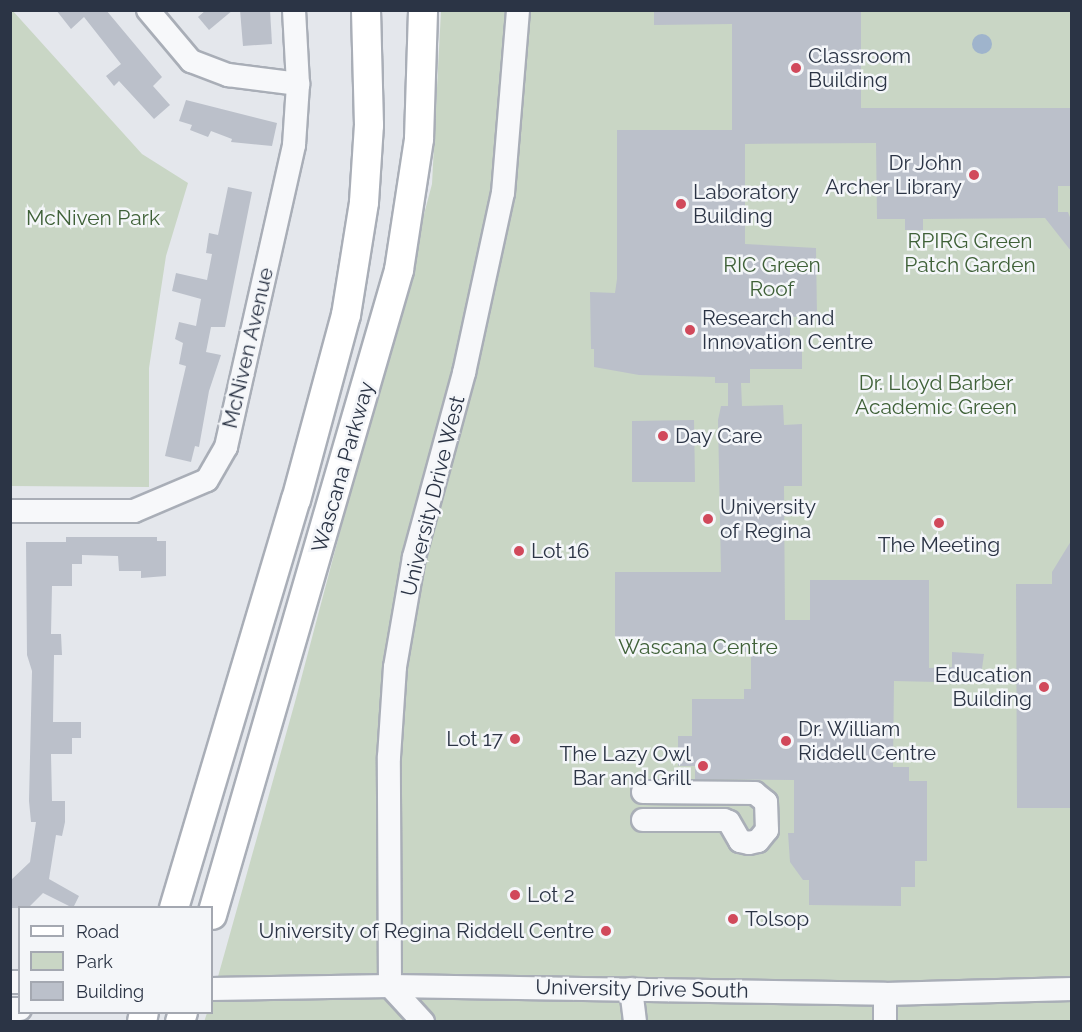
<!DOCTYPE html>
<html>
<head>
<meta charset="utf-8">
<style>
  body { margin:0 }
  #map { position:relative; width:1082px; height:1032px; overflow:hidden; background:#e4e7ec; font-family:Raleway,sans-serif }
  div>[style] { position:absolute }
  .green>* { inset:0; background:#c9d6c5 }
  .water>* { inset:0; background:#9fb4cc }
  .round { border-radius:50% }
  .building>* { inset:0; background:#bbc0ca }
  .roads { filter:drop-shadow(2px 0 #a9aeb7) drop-shadow(-2px 0 #a9aeb7) drop-shadow(0 2px #a9aeb7) drop-shadow(0 -2px #a9aeb7) }
  .minor>* { height:22px; margin:-11px; padding:0 11px; transform-origin:11px; border-radius:11px; background:#f7f8fa }
  .major>* { height:28px; margin:-14px; padding:0 14px; transform-origin:14px; border-radius:14px; background:#fff }
  .dots>* { width:16px; height:16px; translate:-50% -50%; box-sizing:border-box; border:3px solid #f4f6f9; border-radius:50% }
  span { translate:-50% -50%; white-space:nowrap; text-align:center; line-height:1.15; -webkit-text-stroke:5px #f4f6f9; paint-order:stroke }
  .poi-label { font-size:21px; color:#2b3445 }
  .left { translate:0 -50%; text-align:left }
  .right { translate:-100% -50%; text-align:right }
  .park-label { font-size:21px; color:#3f6138 }
  .street-label { font-size:21px; color:#2b3445 }
  .frame { position:absolute; inset:0; border:12px solid #2b3445; pointer-events:none }
  .legend { position:absolute; left:18px; top:906px; width:195px; height:108px; box-sizing:border-box; background:#f4f6f9; border:2px solid #a4a8b1; margin:0; padding:8px 10px; list-style:none; font-size:18px; color:#2b3445 }
  .legend li { display:flex; align-items:center; gap:12px; height:30px }
  .legend b { width:30px; border:2px solid #a4a8b1 }
</style>
</head>
<body>
<div id="map">
  <div class="green">
    <div style="clip-path:polygon(12px 10px,142px 154px,188px 183px,166px 256px,149px 368px,149px 487px,11px 486px)"></div>
    <div style="clip-path:polygon(441px 11px,1071px 11px,1071px 1021px,204px 1022px,207px 1013px,212px 1012px,212px 998px,295px 702px,432px 184px)"></div>
  </div>
  <div class="water">
    <div class="round" style="left:972px;top:34px;width:20px;height:20px"></div>
  </div>
  <div class="building">
    <div style="clip-path:polygon(56px 10px,106px 10px,162px 77px,153px 86px,170px 105px,154px 119px,119px 81px,114px 86px,106px 76px,121px 64px,84px 17px,71px 29px)"></div>
    <div style="clip-path:polygon(206px 10px,233px 10px,209px 30px,198px 17px)"></div>
    <div style="clip-path:polygon(240px 10px,270px 10px,272px 44px,243px 46px)"></div>
    <div style="clip-path:polygon(654px 10px,861px 12px,861px 108px,1071px 108px,1071px 186px,1058px 186px,1058px 212px,1068px 212px,1071px 220px,1071px 251px,1045px 218px,923px 219px,923px 230px,905px 230px,905px 219px,877px 219px,876px 143px,745px 144px,745px 244px,816px 248px,817px 316px,790px 317px,790px 344px,802px 344px,802px 369px,750px 369px,750px 383px,741px 383px,742px 406px,783px 405px,784px 425px,802px 424px,802px 486px,784px 486px,785px 620px,810px 620px,810px 580px,929px 580px,929px 668px,952px 667px,952px 652px,984px 654px,980px 683px,894px 681px,893px 767px,909px 767px,909px 781px,927px 781px,927px 861px,915px 861px,915px 887px,901px 887px,901px 906px,809px 905px,809px 880px,803px 880px,790px 862px,788px 833px,794px 833px,794px 780px,695px 779px,695px 766px,678px 766px,678px 736px,692px 736px,692px 699px,744px 699px,744px 689px,751px 689px,751px 652px,642px 652px,642px 637px,615px 637px,615px 572px,721px 572px,718px 420px,721px 406px,728px 406px,728px 383px,715px 383px,715px 377px,639px 375px,594px 367px,594px 349px,591px 349px,590px 292px,615px 293px,617px 279px,617px 130px,732px 130px,732px 24px,654px 25px)"></div>
    <div style="clip-path:polygon(186px 100px,277px 123px,272px 146px,231px 142px,232px 139px,211px 131px,208px 137px,190px 130px,192px 125px,179px 121px)"></div>
    <div style="clip-path:polygon(228px 187px,252px 192px,225px 327px,211px 327px,206px 352px,221px 355px,209px 391px,199px 447px,195px 446px,191px 462px,165px 456px,186px 366px,179px 364px,183px 343px,175px 339px,179px 322px,196px 326px,201px 299px,172px 291px,176px 273px,207px 280px,212px 254px,206px 253px,209px 233px,218px 235px)"></div>
    <div style="clip-path:polygon(694px 420px,695px 482px,632px 482px,632px 421px)"></div>
    <div style="clip-path:polygon(66px 537px,157px 537px,157px 541px,166px 541px,166px 576px,141px 578px,141px 571px,119px 571px,118px 556px,82px 555px,82px 564px,72px 564px,72px 586px,52px 586px,51px 634px,61px 634px,62px 655px,54px 655px,53px 722px,81px 722px,81px 738px,72px 738px,72px 754px,51px 754px,52px 801px,65px 801px,65px 822px,62px 836px,56px 835px,49px 879px,79px 896px,73px 908px,43px 893px,28px 908px,10px 908px,10px 881px,30px 862px,36px 822px,31px 822px,29px 801px,32px 671px,27px 655px,26px 542px,66px 542px)"></div>
    <div style="clip-path:polygon(1071px 541px,1071px 808px,1017px 808px,1016px 584px,1052px 584px,1052px 572px)"></div>
  </div>
  <div class="roads">
    <div class="minor">
      <div style="left:148px;top:10px;width:67px;rotate:49.9deg"></div>
      <div style="left:191px;top:61px;width:40px;rotate:21deg"></div>
      <div style="left:228px;top:75px;width:71px;rotate:7.3deg"></div>
      <div style="left:10px;top:511px;width:124px"></div>
      <div style="left:134px;top:511px;width:79px;rotate:-23deg"></div>
      <div style="left:207px;top:480px;width:38px;rotate:-60deg"></div>
      <div style="left:226px;top:447px;width:310px;rotate:-77.3deg"></div>
      <div style="left:294px;top:145px;width:61px;rotate:-86.2deg"></div>
      <div style="left:298px;top:84px;width:74px;rotate:-93.1deg"></div>
      <div style="left:643px;top:820px;width:81px"></div>
      <div style="left:724px;top:820px;width:5px;rotate:22deg"></div>
      <div style="left:729px;top:822px;width:22px;rotate:60deg"></div>
      <div style="left:740px;top:841px;width:9px;rotate:13deg"></div>
      <div style="left:749px;top:843px;width:9px;rotate:-13deg"></div>
      <div style="left:758px;top:841px;width:14px;rotate:-51deg"></div>
      <div style="left:767px;top:830px;width:28px;rotate:-92deg"></div>
      <div style="left:766px;top:802px;width:14px;rotate:-141deg"></div>
      <div style="left:755px;top:793px;width:112px;rotate:-179.5deg"></div>
      <div style="left:10px;top:982px;width:10px"></div>
      <div style="left:390px;top:986px;width:229px;rotate:-90.3deg"></div>
      <div style="left:389px;top:757px;width:90px;rotate:-86.2deg"></div>
      <div style="left:395px;top:667px;width:112px;rotate:-80.2deg"></div>
      <div style="left:414px;top:557px;width:191px;rotate:-74.8deg"></div>
      <div style="left:464px;top:373px;width:184px;rotate:-77.8deg"></div>
      <div style="left:503px;top:193px;width:184px;rotate:-85.3deg"></div>
      <div style="left:390px;top:986px;width:49px;rotate:47.5deg"></div>
      <div style="left:212px;top:989px;width:178px;rotate:-1deg"></div>
      <div style="left:390px;top:986px;width:495px;rotate:0.9deg"></div>
      <div style="left:885px;top:994px;width:187px;rotate:-1.5deg"></div>
      <div style="left:631px;top:989px;width:33px;rotate:83deg"></div>
      <div style="left:885px;top:994px;width:28px;rotate:90deg"></div>
      <div style="left:10px;top:1009px;width:10px"></div>
    </div>
    <div class="major">
      <div style="left:174px;top:908px;width:426px;rotate:-73.4deg"></div>
      <div style="left:296px;top:500px;width:192px;rotate:-74.9deg"></div>
      <div style="left:346px;top:315px;width:114px;rotate:-80.9deg"></div>
      <div style="left:364px;top:202px;width:77px;rotate:-86.3deg"></div>
      <div style="left:369px;top:125px;width:115px;rotate:-91.5deg"></div>
      <div style="left:212px;top:915px;width:672px;rotate:-73.83deg"></div>
      <div style="left:399px;top:270px;width:133px;rotate:-81.3deg"></div>
      <div style="left:419px;top:139px;width:129px;rotate:-88.2deg"></div>
      <div style="left:142px;top:1022px;width:10px;rotate:-79deg"></div>
      <div style="left:180px;top:1022px;width:10px;rotate:-73deg"></div>
    </div>
  </div>
  <div class="dots">
    <div style="left:796px;top:68px;background:#d1495b"></div>
    <div style="left:974px;top:175px;background:#d1495b"></div>
    <div style="left:681px;top:204px;background:#d1495b"></div>
    <div style="left:690px;top:330px;background:#d1495b"></div>
    <div style="left:663px;top:436px;background:#d1495b"></div>
    <div style="left:708px;top:519px;background:#d1495b"></div>
    <div style="left:939px;top:523px;background:#d1495b"></div>
    <div style="left:519px;top:551px;background:#d1495b"></div>
    <div style="left:1044px;top:687px;background:#d1495b"></div>
    <div style="left:515px;top:739px;background:#d1495b"></div>
    <div style="left:786px;top:741px;background:#d1495b"></div>
    <div style="left:703px;top:766px;background:#d1495b"></div>
    <div style="left:515px;top:895px;background:#d1495b"></div>
    <div style="left:733px;top:919px;background:#d1495b"></div>
    <div style="left:606px;top:931px;background:#d1495b"></div>
  </div>
  <div class="poi-label">
    <span class="left" style="left:808px;top:68px">Classroom<br>Building</span>
    <span class="right" style="left:962px;top:175px">Dr John<br>Archer Library</span>
    <span class="left" style="left:693px;top:204px">Laboratory<br>Building</span>
    <span class="left" style="left:702px;top:330px">Research and<br>Innovation Centre</span>
    <span class="left" style="left:675px;top:436px">Day Care</span>
    <span class="left" style="left:720px;top:519px">University<br>of Regina</span>
    <span style="left:939px;top:545px">The Meeting</span>
    <span class="left" style="left:531px;top:551px">Lot 16</span>
    <span class="right" style="left:1032px;top:687px">Education<br>Building</span>
    <span class="left" style="left:798px;top:741px">Dr. William<br>Riddell Centre</span>
    <span class="right" style="left:503px;top:739px">Lot 17</span>
    <span class="right" style="left:691px;top:766px">The Lazy Owl<br>Bar and Grill</span>
    <span class="left" style="left:527px;top:895px">Lot 2</span>
    <span class="left" style="left:745px;top:919px">Tolsop</span>
    <span class="right" style="left:594px;top:931px">University of Regina Riddell Centre</span>
  </div>
  <div class="park-label">
    <span style="left:93px;top:218px">McNiven Park</span>
    <span style="left:970px;top:253px">RPIRG Green<br>Patch Garden</span>
    <span style="left:772px;top:277px">RIC Green<br>Roof</span>
    <span style="left:936px;top:395px">Dr. Lloyd Barber<br>Academic Green</span>
    <span style="left:698px;top:647px">Wascana Centre</span>
  </div>
  <div class="street-label">
    <span style="left:248px;top:348px;rotate:-77deg">McNiven Avenue</span>
    <span style="left:343px;top:467px;rotate:-74deg">Wascana Parkway</span>
    <span style="left:433px;top:496px;rotate:-76deg">University Drive West</span>
    <span style="left:642px;top:989px;rotate:1deg">University Drive South</span>
  </div>
  <div class="frame"></div>
  <ul class="legend">
  <li><b style="height:8px;background:#fff"></b>Road</li>
  <li><b style="height:16px;background:#c9d6c5"></b>Park</li>
  <li><b style="height:16px;background:#bbc0ca"></b>Building</li>
  </ul>
</div>
</body>
</html>
